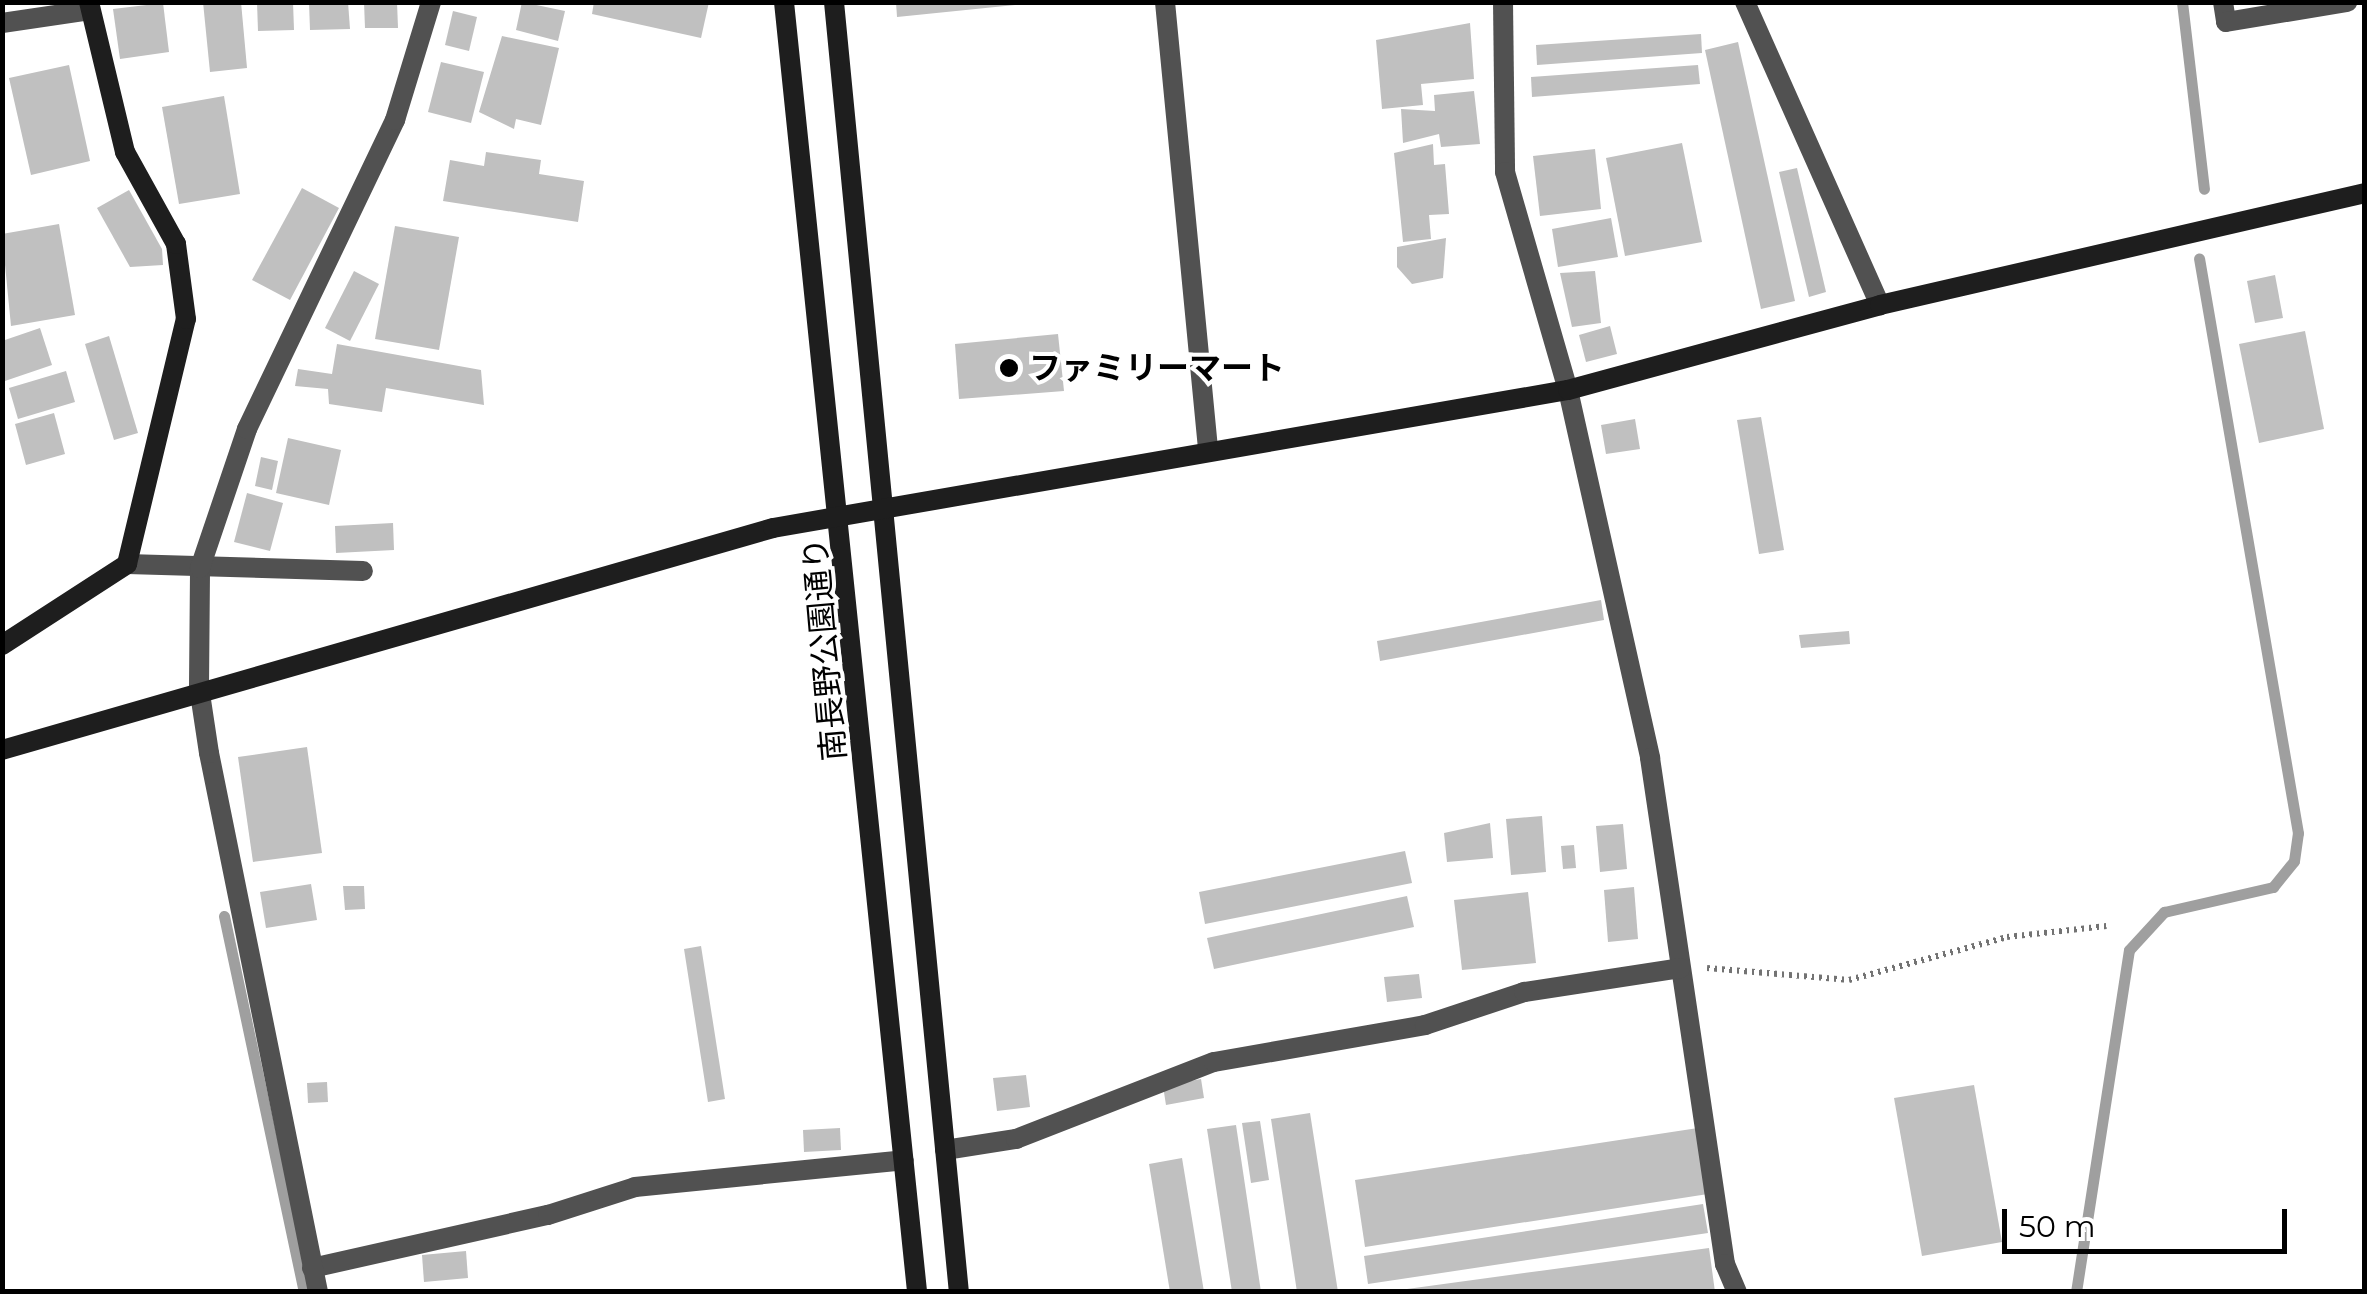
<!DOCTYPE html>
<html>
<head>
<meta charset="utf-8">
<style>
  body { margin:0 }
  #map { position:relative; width:2367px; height:1294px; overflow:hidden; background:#fff; font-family:Montserrat,"Noto Sans JP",sans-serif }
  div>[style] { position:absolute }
  .stream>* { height:11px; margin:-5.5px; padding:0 5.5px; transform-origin:5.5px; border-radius:5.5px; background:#9f9f9f }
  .building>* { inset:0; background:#c0c0c0 }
  .path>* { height:6px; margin-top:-3px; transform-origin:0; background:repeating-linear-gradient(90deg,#737373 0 2.5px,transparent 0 7.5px) }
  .lane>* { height:20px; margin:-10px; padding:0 10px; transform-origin:10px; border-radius:10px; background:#515151 }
  .street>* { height:20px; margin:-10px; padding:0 10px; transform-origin:10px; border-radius:10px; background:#515151 }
  .secondary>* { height:20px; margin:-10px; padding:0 10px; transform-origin:10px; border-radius:10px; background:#1e1e1e }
  .dots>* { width:28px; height:28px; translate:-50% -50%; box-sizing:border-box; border:5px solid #fff; border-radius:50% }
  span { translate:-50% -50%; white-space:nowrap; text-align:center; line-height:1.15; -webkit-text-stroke:8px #fff; paint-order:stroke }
  .poi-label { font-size:32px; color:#000; font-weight:700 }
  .left { translate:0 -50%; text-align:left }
  .street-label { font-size:32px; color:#000 }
  .frame { position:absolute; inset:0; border:5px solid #000; pointer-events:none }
  .scale { position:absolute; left:2002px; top:1209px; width:285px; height:45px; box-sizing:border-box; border:5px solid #000; border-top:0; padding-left:12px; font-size:30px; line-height:35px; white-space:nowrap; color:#000; -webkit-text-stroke:8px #fff; paint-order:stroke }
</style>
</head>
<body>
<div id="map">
  <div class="stream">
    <div style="left:2182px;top:2px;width:188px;rotate:83.3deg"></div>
    <div style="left:224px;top:916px;width:384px;rotate:78deg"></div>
    <div style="left:2076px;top:1292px;width:346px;rotate:-81.2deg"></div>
    <div style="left:2129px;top:950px;width:52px;rotate:-47.4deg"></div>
    <div style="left:2164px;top:912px;width:112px;rotate:-12.9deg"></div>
    <div style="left:2273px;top:887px;width:33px;rotate:-51deg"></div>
    <div style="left:2294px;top:861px;width:28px;rotate:-82deg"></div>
    <div style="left:2298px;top:833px;width:583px;rotate:-99.77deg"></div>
  </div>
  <div class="building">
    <div style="clip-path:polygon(203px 2px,241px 2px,247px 68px,210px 72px)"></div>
    <div style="clip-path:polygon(257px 2px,293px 2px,294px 30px,258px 31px)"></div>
    <div style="clip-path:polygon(309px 2px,348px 2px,350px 29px,310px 30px)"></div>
    <div style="clip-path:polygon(364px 2px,397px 2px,398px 28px,365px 28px)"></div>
    <div style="clip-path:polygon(522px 2px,565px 11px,558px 41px,516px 30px)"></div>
    <div style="clip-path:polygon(594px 2px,709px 2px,701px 38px,592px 14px)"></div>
    <div style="clip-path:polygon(896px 2px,1015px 2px,1015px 5px,897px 17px)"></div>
    <div style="clip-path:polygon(163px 3px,169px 52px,120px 59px,113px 9px)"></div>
    <div style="clip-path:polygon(453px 11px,477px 17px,469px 51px,445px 45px)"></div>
    <div style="clip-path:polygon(1470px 23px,1474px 79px,1421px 84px,1423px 105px,1382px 109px,1376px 40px)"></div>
    <div style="clip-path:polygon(1701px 34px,1702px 53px,1537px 65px,1536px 45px)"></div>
    <div style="clip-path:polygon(502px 36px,559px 48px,541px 125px,516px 119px,514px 129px,479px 112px)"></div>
    <div style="clip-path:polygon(1738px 42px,1795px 301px,1761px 309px,1705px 50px)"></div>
    <div style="clip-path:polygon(441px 62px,484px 72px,471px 123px,428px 112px)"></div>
    <div style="clip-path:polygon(69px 65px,90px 161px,31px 175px,9px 78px)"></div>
    <div style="clip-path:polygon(1698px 65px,1700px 84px,1532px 97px,1531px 77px)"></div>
    <div style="clip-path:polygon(1474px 91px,1480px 144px,1441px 147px,1439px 134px,1403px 143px,1401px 109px,1435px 111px,1434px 95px)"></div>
    <div style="clip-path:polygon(224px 96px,240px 194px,179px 204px,162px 107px)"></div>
    <div style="clip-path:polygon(1682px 143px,1702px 242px,1625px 256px,1606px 158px)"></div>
    <div style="clip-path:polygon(1433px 144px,1434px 165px,1445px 164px,1449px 214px,1429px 215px,1431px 239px,1403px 242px,1394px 153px)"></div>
    <div style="clip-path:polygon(1595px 149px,1601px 209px,1540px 216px,1533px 156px)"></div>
    <div style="clip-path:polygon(486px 152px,541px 160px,539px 174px,584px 181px,578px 222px,443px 201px,450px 160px,484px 166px)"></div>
    <div style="clip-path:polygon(1797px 168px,1826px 292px,1809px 297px,1779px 172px)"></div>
    <div style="clip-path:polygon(302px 188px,339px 208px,290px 300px,252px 280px)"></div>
    <div style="clip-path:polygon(129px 190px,162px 249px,163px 265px,130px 267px,97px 208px)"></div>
    <div style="clip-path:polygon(1611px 218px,1618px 257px,1558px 267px,1552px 229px)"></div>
    <div style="clip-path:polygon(59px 224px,75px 315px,11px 326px,2px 234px)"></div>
    <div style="clip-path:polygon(395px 226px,459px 237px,439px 350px,375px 339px)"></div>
    <div style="clip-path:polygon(1446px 238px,1443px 278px,1412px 284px,1397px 267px,1397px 247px)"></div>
    <div style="clip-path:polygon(354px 271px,379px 284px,350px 341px,325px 328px)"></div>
    <div style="clip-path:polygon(1595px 271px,1601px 323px,1572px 327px,1560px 273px)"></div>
    <div style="clip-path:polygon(2275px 275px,2283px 318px,2255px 323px,2247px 281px)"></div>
    <div style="clip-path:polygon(1610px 326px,1617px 354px,1586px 362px,1579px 335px)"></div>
    <div style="clip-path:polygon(40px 328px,52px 365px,2px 382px,2px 341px)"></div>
    <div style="clip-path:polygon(2305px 331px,2324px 429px,2259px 443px,2239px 344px)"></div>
    <div style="clip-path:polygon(1058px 334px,1064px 391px,959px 399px,955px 344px)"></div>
    <div style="clip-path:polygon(109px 336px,138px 433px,114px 440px,85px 344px)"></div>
    <div style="clip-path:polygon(337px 344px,481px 370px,484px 405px,386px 388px,382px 412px,329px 404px,328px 389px,295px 386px,298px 369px,332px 374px)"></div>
    <div style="clip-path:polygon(66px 371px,75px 402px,18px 419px,9px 388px)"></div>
    <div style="clip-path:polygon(54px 413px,65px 454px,26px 465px,15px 424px)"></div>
    <div style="clip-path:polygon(1761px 417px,1784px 550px,1759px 554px,1737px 420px)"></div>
    <div style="clip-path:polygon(1635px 419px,1640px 449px,1606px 454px,1601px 425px)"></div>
    <div style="clip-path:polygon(288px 438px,341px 450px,329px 505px,276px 493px)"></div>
    <div style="clip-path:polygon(261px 457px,278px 461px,272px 490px,255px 486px)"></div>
    <div style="clip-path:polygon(247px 493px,283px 503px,270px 551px,234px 542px)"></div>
    <div style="clip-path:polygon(393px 523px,394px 550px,336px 553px,335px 526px)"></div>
    <div style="clip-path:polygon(1601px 600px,1604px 620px,1380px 661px,1377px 641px)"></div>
    <div style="clip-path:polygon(1849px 631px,1850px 644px,1801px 648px,1799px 635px)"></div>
    <div style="clip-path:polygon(307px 747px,322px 853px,253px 862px,238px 757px)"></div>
    <div style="clip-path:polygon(1542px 816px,1546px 872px,1511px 875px,1506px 819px)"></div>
    <div style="clip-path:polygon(1490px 823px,1493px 858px,1447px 862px,1444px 833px)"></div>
    <div style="clip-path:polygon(1623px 824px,1627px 869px,1600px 872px,1596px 826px)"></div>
    <div style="clip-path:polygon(1574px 845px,1576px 868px,1563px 869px,1561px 846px)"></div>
    <div style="clip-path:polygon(1405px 851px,1412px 883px,1205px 924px,1199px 892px)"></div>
    <div style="clip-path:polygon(311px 884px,317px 920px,266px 928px,260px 892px)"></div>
    <div style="clip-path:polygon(343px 886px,364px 886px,365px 909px,345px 910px)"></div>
    <div style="clip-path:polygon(1634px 887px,1638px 939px,1608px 942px,1604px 890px)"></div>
    <div style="clip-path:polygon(1528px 892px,1536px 963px,1462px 970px,1454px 900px)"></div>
    <div style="clip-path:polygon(1407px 896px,1414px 927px,1214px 969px,1207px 938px)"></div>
    <div style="clip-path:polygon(701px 946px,725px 1099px,708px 1102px,684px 949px)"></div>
    <div style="clip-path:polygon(1419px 974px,1422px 998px,1387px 1002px,1384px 977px)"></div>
    <div style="clip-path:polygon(1026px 1075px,1030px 1107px,997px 1111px,993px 1078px)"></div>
    <div style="clip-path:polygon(1201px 1079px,1204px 1098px,1166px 1105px,1163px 1086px)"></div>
    <div style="clip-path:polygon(327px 1082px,328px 1102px,308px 1103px,307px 1083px)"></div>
    <div style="clip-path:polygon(1974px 1085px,2002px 1242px,1922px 1256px,1894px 1098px)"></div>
    <div style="clip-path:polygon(1310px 1113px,1338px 1292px,1297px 1292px,1271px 1119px)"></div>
    <div style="clip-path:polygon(1260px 1121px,1269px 1180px,1251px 1183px,1242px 1123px)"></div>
    <div style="clip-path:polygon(1236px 1125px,1261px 1292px,1232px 1292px,1207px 1129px)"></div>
    <div style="clip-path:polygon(840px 1128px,841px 1150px,804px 1152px,803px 1130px)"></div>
    <div style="clip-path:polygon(1698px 1128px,1708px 1194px,1365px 1247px,1355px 1180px)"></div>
    <div style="clip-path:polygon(1182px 1158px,1204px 1292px,1170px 1292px,1149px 1164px)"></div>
    <div style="clip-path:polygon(1703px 1204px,1708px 1233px,1368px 1284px,1364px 1256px)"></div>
    <div style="clip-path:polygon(1709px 1248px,1715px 1292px,1407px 1292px,1407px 1289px)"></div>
    <div style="clip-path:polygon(466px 1251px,468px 1278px,424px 1282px,422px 1255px)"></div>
  </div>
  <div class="path">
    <div style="left:1707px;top:968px;width:143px;rotate:4.8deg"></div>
    <div style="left:1849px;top:980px;width:164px;rotate:-15.2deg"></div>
    <div style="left:2007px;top:937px;width:100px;rotate:-6.3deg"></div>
  </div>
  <div class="lane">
    <div style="left:2223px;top:2px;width:20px;rotate:81deg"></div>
    <div style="left:2226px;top:22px;width:123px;rotate:-9.4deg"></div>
  </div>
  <div class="street">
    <div style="left:1165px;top:2px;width:447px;rotate:84.5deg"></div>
    <div style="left:1503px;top:2px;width:170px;rotate:89.3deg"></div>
    <div style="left:1505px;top:172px;width:227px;rotate:73.9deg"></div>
    <div style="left:1568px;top:390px;width:377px;rotate:77.4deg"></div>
    <div style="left:1650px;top:758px;width:512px;rotate:81.57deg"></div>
    <div style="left:1725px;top:1264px;width:30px;rotate:67deg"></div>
    <div style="left:1745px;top:2px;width:332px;rotate:66deg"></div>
    <div style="left:2px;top:23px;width:89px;rotate:-8.4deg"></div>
    <div style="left:127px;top:564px;width:236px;rotate:1.7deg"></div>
    <div style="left:945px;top:1150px;width:72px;rotate:-8.8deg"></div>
    <div style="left:1016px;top:1139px;width:212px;rotate:-21.3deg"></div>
    <div style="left:1214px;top:1062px;width:214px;rotate:-9.9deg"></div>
    <div style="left:1425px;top:1025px;width:104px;rotate:-18.4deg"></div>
    <div style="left:1524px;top:992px;width:158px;rotate:-8.7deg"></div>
    <div style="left:312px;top:1268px;width:242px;rotate:-12.7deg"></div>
    <div style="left:548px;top:1215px;width:91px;rotate:-17.8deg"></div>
    <div style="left:635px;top:1187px;width:270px;rotate:-5.7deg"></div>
    <div style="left:318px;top:1292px;width:550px;rotate:-101.43deg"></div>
    <div style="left:209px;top:753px;width:67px;rotate:-98.6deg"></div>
    <div style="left:199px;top:687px;width:119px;rotate:-89.5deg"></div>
    <div style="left:200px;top:568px;width:147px;rotate:-71.3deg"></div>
    <div style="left:247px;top:429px;width:343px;rotate:-64.4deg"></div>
    <div style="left:395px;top:120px;width:123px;rotate:-73deg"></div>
  </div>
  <div class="secondary">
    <div style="left:784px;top:2px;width:1297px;rotate:84.11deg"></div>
    <div style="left:834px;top:2px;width:1296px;rotate:84.47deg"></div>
    <div style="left:2px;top:645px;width:149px;rotate:-32.9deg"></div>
    <div style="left:127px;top:564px;width:252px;rotate:-76.5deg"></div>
    <div style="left:186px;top:319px;width:76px;rotate:-97.6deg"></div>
    <div style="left:176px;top:244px;width:105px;rotate:-119deg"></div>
    <div style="left:125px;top:152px;width:154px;rotate:-103.5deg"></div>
    <div style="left:2px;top:750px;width:802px;rotate:-16.06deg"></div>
    <div style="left:773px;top:528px;width:807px;rotate:-9.85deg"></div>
    <div style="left:1568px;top:390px;width:323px;rotate:-15.2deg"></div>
    <div style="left:1880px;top:305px;width:497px;rotate:-13deg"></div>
  </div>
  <div class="dots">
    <div style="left:1009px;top:368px;background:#000"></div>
  </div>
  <div class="poi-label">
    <span class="left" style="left:1029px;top:368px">ファミリーマート</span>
  </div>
  <div class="street-label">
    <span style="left:825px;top:649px;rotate:-95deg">南長野公園通り</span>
  </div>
  <div class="frame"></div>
  <div class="scale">50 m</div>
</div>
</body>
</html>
